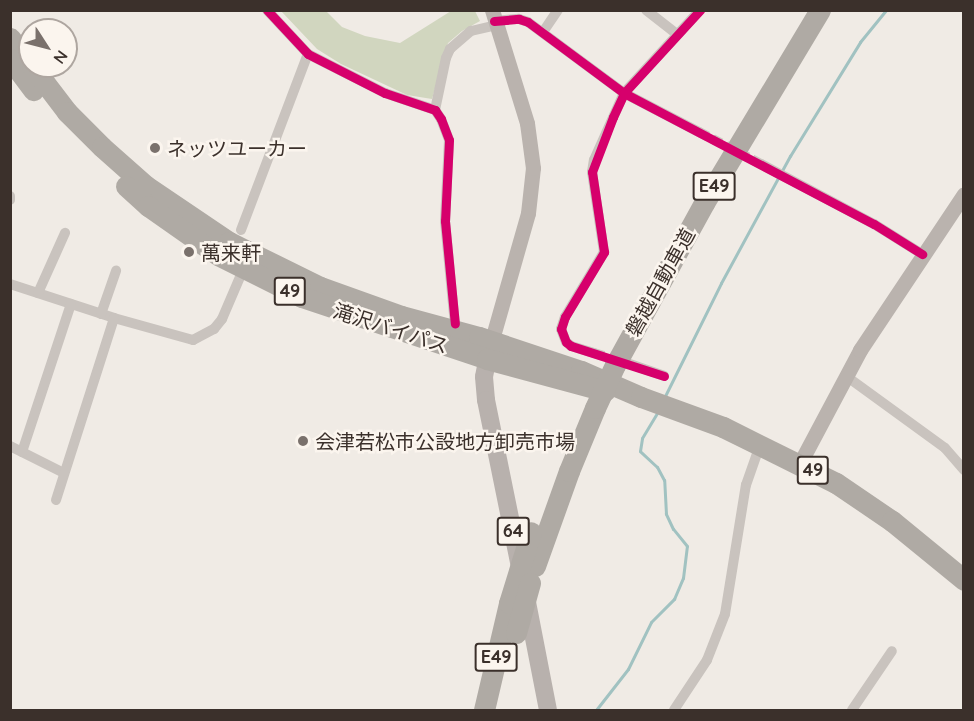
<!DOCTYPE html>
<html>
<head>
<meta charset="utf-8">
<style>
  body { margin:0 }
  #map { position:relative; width:974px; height:721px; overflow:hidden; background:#f0ebe5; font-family:Quicksand,"Noto Sans JP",sans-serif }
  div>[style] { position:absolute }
  .green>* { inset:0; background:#d1d6bf }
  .stream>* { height:3px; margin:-1.5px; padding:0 1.5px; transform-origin:1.5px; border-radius:1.5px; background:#a1c2c1 }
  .street-tunnel>* { height:10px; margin-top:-5px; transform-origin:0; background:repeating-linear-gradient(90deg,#ccc6c0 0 10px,transparent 0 15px) }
  .street>* { height:10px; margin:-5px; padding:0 5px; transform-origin:5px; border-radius:5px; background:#c9c3be }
  .secondary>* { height:15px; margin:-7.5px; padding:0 7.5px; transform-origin:7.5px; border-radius:7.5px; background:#bab3ae }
  .primary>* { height:18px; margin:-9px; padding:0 9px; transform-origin:9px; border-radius:9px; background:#b8b1ad }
  .highway>* { height:21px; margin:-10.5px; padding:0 10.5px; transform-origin:10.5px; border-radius:10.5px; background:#afaaa4 }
  .highway-bridge>* { height:21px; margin:-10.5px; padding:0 10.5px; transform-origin:10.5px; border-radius:10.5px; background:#afaaa4 }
  .cycleway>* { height:9px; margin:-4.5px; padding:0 4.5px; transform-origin:4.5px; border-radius:4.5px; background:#d6006c }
  .dots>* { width:16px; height:16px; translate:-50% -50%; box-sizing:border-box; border:3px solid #fbf5ee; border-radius:50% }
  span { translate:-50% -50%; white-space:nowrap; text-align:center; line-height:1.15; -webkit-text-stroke:5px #fbf5ee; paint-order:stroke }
  .shield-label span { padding:2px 4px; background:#fbf5ee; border:2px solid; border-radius:4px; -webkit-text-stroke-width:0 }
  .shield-label { font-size:18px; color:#3b302b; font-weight:700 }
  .poi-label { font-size:20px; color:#3b302b }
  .left { translate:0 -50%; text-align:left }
  .street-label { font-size:20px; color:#3b302b }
  .frame { position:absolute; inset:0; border:12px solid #3b302b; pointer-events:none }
  .north { position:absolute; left:18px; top:18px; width:60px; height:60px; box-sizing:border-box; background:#fbf5ee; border:2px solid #aea6a0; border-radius:50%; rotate:126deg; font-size:16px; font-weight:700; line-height:24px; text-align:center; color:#3b302b }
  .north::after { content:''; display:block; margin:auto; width:21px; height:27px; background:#7a716c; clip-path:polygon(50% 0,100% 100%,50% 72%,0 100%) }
</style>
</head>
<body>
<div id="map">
  <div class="green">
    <div style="clip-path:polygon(281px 11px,326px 11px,342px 27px,365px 36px,400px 43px,451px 11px,475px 11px,480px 21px,462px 31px,448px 43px,432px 99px,407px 95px,341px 64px,317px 49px)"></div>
  </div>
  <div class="stream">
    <div style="left:665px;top:396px;width:126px;rotate:-63.6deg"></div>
    <div style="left:721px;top:283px;width:145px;rotate:-61.5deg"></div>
    <div style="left:790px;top:156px;width:134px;rotate:-58.4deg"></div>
    <div style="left:860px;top:42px;width:41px;rotate:-50.9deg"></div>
    <div style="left:596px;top:710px;width:52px;rotate:-52deg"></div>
    <div style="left:628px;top:669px;width:52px;rotate:-63.9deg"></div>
    <div style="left:651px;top:622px;width:33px;rotate:-45deg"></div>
    <div style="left:674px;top:599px;width:23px;rotate:-67deg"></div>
    <div style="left:683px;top:578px;width:32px;rotate:-83deg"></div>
    <div style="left:687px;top:546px;width:22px;rotate:-129deg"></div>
    <div style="left:673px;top:529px;width:17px;rotate:-115deg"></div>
    <div style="left:666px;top:514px;width:34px;rotate:-93deg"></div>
    <div style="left:664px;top:480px;width:15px;rotate:-118deg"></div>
    <div style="left:657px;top:467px;width:23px;rotate:-137deg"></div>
    <div style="left:640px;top:451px;width:13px;rotate:-81deg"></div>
    <div style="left:642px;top:438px;width:33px;rotate:-59deg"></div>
  </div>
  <div class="street-tunnel">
    <div style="left:699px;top:132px;width:70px;rotate:27.3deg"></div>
    <div style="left:594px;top:353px;width:28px;rotate:17deg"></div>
  </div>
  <div class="street">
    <div style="left:267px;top:10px;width:60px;rotate:47deg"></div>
    <div style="left:308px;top:54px;width:86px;rotate:26.9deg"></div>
    <div style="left:385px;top:93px;width:53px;rotate:18.8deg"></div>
    <div style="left:435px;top:110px;width:11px;rotate:56deg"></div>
    <div style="left:441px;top:119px;width:22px;rotate:69deg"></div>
    <div style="left:449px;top:140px;width:81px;rotate:92.8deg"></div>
    <div style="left:445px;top:221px;width:103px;rotate:84.5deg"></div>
    <div style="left:646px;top:10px;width:39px;rotate:38deg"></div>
    <div style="left:494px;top:21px;width:25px;rotate:-5deg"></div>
    <div style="left:519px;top:19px;width:9px;rotate:18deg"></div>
    <div style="left:528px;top:22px;width:119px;rotate:36.5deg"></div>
    <div style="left:624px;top:93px;width:85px;rotate:27.5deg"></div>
    <div style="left:543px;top:32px;width:27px;rotate:-56deg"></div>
    <div style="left:435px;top:110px;width:53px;rotate:-78.1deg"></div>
    <div style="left:446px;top:58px;width:10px;rotate:-66deg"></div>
    <div style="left:450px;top:49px;width:28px;rotate:-41deg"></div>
    <div style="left:471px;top:31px;width:26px;rotate:-13deg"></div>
    <div style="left:761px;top:164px;width:128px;rotate:28deg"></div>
    <div style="left:874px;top:224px;width:57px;rotate:32deg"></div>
    <div style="left:10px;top:196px;width:4px;rotate:90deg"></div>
    <div style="left:241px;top:230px;width:188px;rotate:-69.2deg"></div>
    <div style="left:10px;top:284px;width:109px;rotate:18.1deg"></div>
    <div style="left:114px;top:318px;width:82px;rotate:15.6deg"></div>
    <div style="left:193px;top:340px;width:24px;rotate:-28deg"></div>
    <div style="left:214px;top:329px;width:13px;rotate:-51deg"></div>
    <div style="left:222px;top:319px;width:53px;rotate:-66.8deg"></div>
    <div style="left:38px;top:293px;width:66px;rotate:-65.8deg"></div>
    <div style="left:101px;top:314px;width:46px;rotate:-70.8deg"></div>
    <div style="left:594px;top:353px;width:24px;rotate:-163deg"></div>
    <div style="left:571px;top:346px;width:6px;rotate:-141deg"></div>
    <div style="left:566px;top:342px;width:14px;rotate:-111deg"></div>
    <div style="left:561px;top:329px;width:13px;rotate:-72deg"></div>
    <div style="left:565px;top:317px;width:76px;rotate:-59deg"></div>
    <div style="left:604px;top:252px;width:81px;rotate:-98.5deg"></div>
    <div style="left:592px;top:172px;width:12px;rotate:-81deg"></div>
    <div style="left:594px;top:160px;width:73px;rotate:-65.9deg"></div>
    <div style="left:624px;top:93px;width:113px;rotate:-47.5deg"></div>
    <div style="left:627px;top:363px;width:39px;rotate:19deg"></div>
    <div style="left:846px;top:376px;width:122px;rotate:36deg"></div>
    <div style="left:945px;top:448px;width:29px;rotate:49deg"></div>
    <div style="left:10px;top:446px;width:60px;rotate:26.6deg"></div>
    <div style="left:22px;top:452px;width:156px;rotate:-71.7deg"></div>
    <div style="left:56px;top:500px;width:191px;rotate:-72.3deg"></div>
    <div style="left:674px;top:710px;width:60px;rotate:-56.6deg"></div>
    <div style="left:707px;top:660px;width:49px;rotate:-68.6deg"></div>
    <div style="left:725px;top:614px;width:131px;rotate:-80.8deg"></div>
    <div style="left:746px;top:485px;width:42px;rotate:-70.7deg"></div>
    <div style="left:852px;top:710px;width:71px;rotate:-55.9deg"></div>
  </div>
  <div class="secondary">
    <div style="left:489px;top:350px;width:142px;rotate:-74.1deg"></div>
    <div style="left:528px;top:213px;width:45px;rotate:-83.7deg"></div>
    <div style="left:533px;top:168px;width:45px;rotate:-97.6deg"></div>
    <div style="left:527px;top:123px;width:118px;rotate:-107.2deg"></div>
    <div style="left:800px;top:463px;width:128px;rotate:-62deg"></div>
    <div style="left:860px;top:350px;width:187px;rotate:-56.3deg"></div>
  </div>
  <div class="primary">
    <div style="left:489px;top:351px;width:26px;rotate:101deg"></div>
    <div style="left:484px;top:377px;width:23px;rotate:85deg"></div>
    <div style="left:486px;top:400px;width:170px;rotate:78.5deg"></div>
    <div style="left:526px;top:597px;width:115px;rotate:79deg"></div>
  </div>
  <div class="highway">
    <div style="left:10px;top:38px;width:33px;rotate:52deg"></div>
    <div style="left:10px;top:59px;width:39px;rotate:53deg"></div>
    <div style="left:32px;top:66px;width:58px;rotate:52.7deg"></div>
    <div style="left:67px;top:112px;width:49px;rotate:45deg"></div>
    <div style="left:102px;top:147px;width:59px;rotate:41.6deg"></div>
    <div style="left:146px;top:186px;width:100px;rotate:34deg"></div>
    <div style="left:229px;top:242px;width:102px;rotate:26.3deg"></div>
    <div style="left:320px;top:287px;width:86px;rotate:19.7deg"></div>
    <div style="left:401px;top:316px;width:81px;rotate:15.1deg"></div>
    <div style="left:479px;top:337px;width:108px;rotate:18.4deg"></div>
    <div style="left:581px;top:371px;width:65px;rotate:23.4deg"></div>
    <div style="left:641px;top:397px;width:87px;rotate:20.1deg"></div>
    <div style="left:723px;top:427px;width:126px;rotate:26.4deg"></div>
    <div style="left:836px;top:483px;width:68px;rotate:34.2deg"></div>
    <div style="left:892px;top:521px;width:93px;rotate:39.3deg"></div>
    <div style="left:126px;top:186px;width:30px;rotate:42deg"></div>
    <div style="left:148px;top:206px;width:85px;rotate:35deg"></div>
    <div style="left:218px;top:255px;width:94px;rotate:26.6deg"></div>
    <div style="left:302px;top:297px;width:195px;rotate:18.5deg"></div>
    <div style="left:487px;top:359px;width:122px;rotate:15.2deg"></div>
    <div style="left:615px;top:365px;width:185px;rotate:-61.2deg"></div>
    <div style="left:704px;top:203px;width:225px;rotate:-59deg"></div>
    <div style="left:535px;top:566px;width:101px;rotate:-70.3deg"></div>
    <div style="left:569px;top:471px;width:68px;rotate:-67.6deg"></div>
    <div style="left:484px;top:710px;width:110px;rotate:-76.8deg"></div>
  </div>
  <div class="highway-bridge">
    <div style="left:595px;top:408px;width:47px;rotate:-65.1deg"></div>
    <div style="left:509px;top:603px;width:74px;rotate:-72.8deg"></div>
    <div style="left:516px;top:633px;width:52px;rotate:-74.4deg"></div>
  </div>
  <div class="cycleway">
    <div style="left:267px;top:10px;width:60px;rotate:47deg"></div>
    <div style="left:308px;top:54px;width:86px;rotate:26.9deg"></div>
    <div style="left:385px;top:93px;width:53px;rotate:18.8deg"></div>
    <div style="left:435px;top:110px;width:11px;rotate:56deg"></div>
    <div style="left:441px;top:119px;width:22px;rotate:69deg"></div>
    <div style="left:449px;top:140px;width:81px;rotate:92.8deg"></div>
    <div style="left:445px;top:221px;width:103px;rotate:84.5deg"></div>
    <div style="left:494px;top:21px;width:25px;rotate:-5deg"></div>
    <div style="left:519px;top:19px;width:9px;rotate:18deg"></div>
    <div style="left:528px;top:22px;width:119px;rotate:36.5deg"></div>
    <div style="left:624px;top:93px;width:282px;rotate:27.7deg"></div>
    <div style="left:874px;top:224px;width:57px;rotate:32deg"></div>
    <div style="left:664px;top:376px;width:98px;rotate:-162.1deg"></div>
    <div style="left:571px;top:346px;width:6px;rotate:-141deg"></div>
    <div style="left:566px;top:342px;width:14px;rotate:-111deg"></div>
    <div style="left:561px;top:329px;width:13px;rotate:-72deg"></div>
    <div style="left:565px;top:317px;width:76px;rotate:-59deg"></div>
    <div style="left:604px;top:252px;width:81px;rotate:-98.5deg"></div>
    <div style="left:592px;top:172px;width:59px;rotate:-69.1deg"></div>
    <div style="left:613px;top:117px;width:26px;rotate:-65deg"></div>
    <div style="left:624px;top:93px;width:113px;rotate:-47.5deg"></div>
  </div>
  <div class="dots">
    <div style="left:155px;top:148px;background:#7a716c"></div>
    <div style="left:189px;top:252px;background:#7a716c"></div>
    <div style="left:303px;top:441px;background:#7a716c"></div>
  </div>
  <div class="shield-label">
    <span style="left:714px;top:186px">E49</span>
    <span style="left:290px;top:291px">49</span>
    <span style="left:813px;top:470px">49</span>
    <span style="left:513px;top:531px">64</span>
    <span style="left:496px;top:657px">E49</span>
  </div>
  <div class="poi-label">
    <span class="left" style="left:167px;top:148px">ネッツユーカー</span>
    <span class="left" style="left:201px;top:252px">萬来軒</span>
    <span class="left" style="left:315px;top:441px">会津若松市公設地方卸売市場</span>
  </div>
  <div class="street-label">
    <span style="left:660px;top:282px;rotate:-61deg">磐越自動車道</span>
    <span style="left:391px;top:328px;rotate:18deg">滝沢バイパス</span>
  </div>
  <div class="frame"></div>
  <div class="north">N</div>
</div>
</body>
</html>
